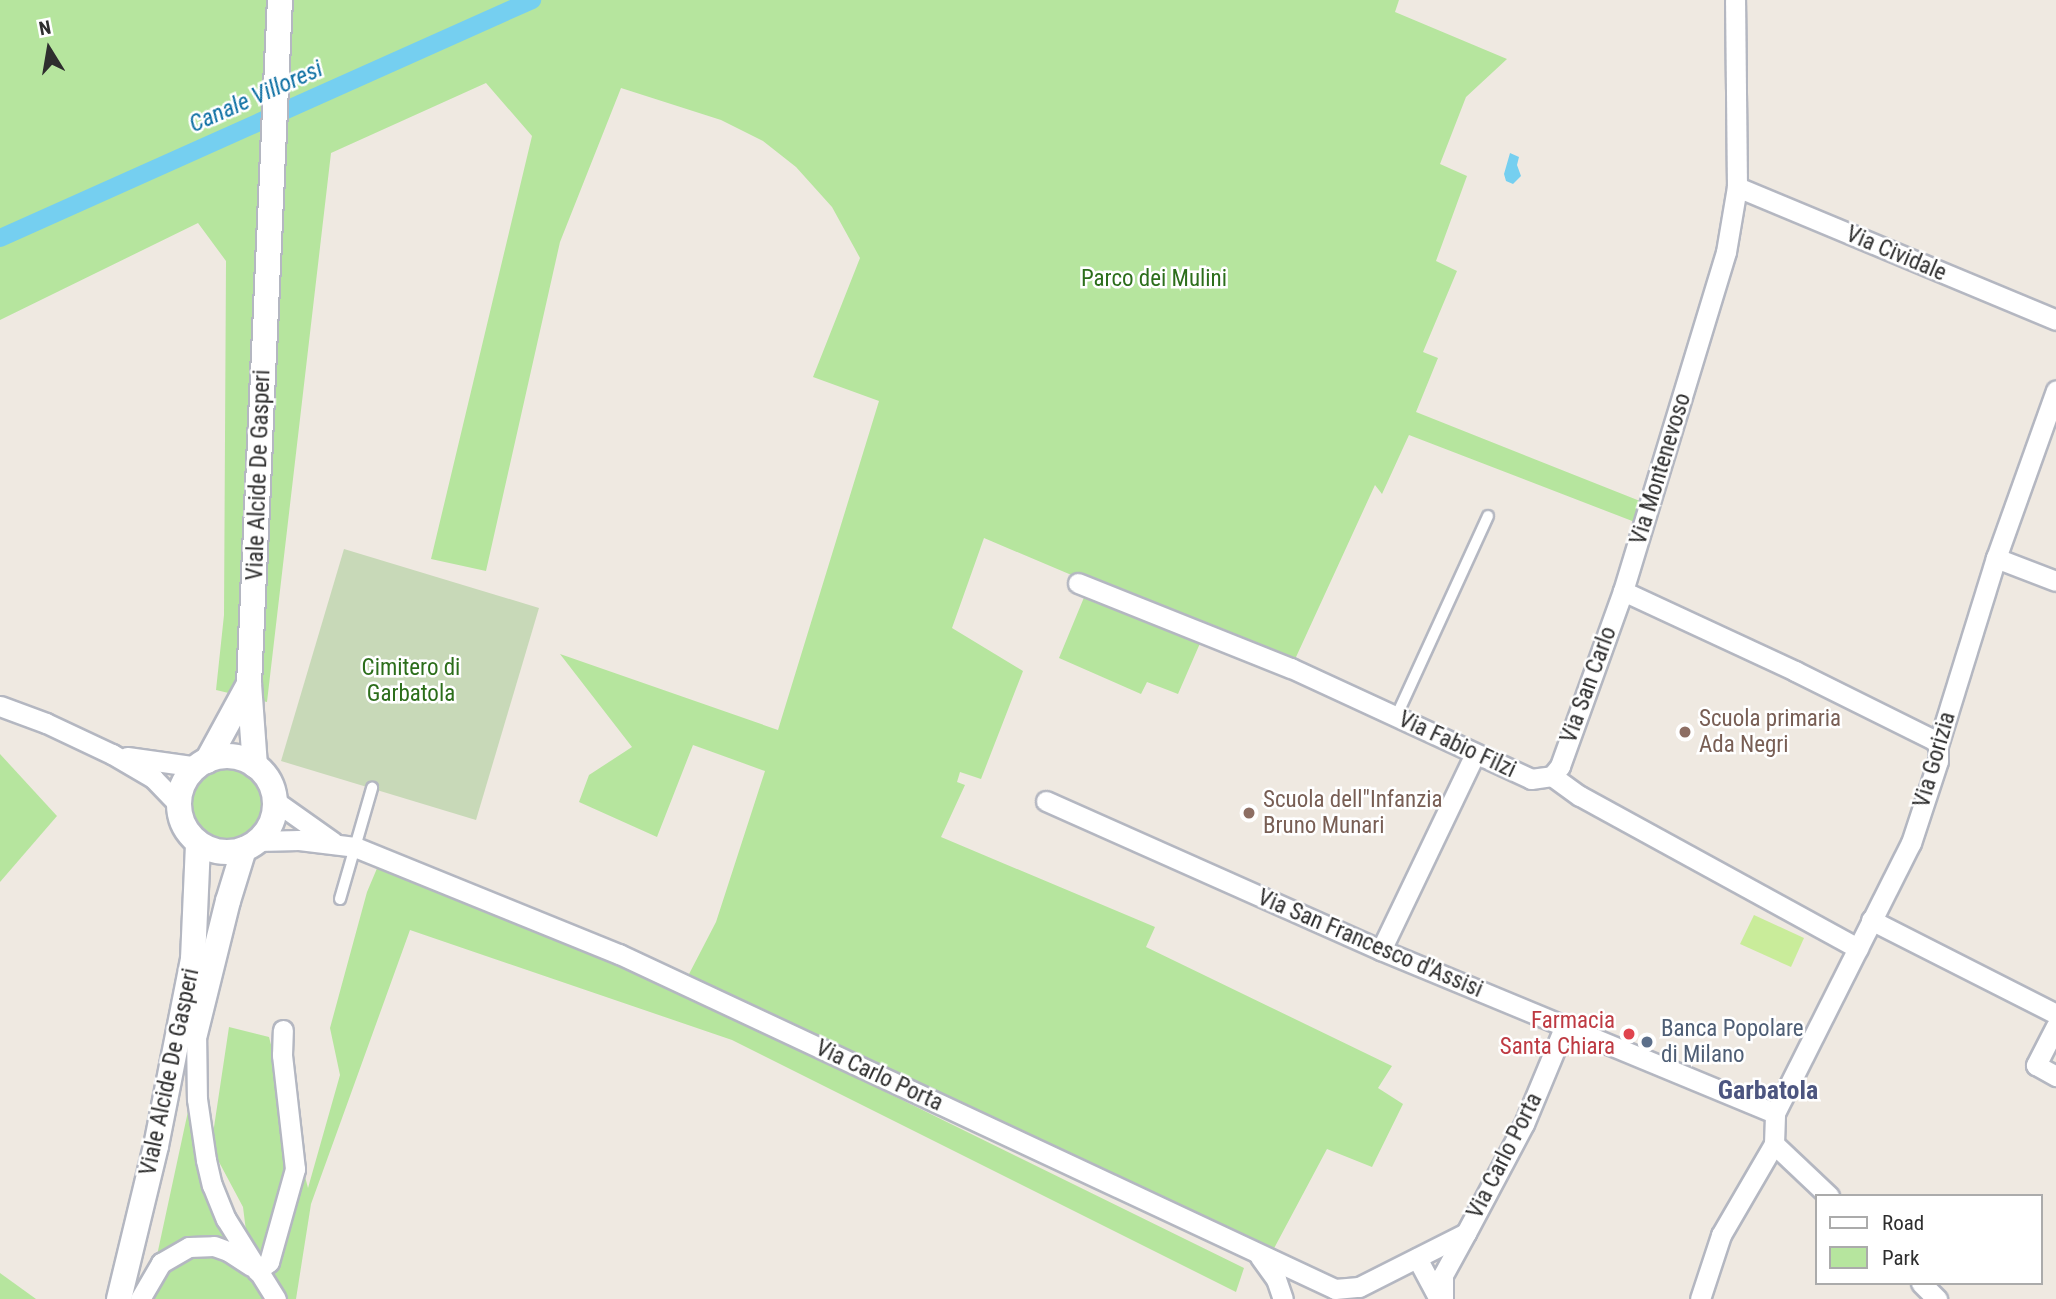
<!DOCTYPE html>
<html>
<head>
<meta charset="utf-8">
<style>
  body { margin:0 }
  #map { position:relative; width:2056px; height:1299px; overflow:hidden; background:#efe9e1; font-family:"Roboto Condensed",sans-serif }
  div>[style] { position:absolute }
  .green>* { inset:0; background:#b6e59e }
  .round { border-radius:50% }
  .cemetery>* { inset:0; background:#c8d9b8 }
  .pitch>* { inset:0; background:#c9ec9a }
  .water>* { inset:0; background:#75cff0 }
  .canal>* { height:18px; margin:-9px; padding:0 9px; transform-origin:9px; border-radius:9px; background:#75cff0 }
  .roads { filter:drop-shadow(2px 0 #b4b7c1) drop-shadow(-2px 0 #b4b7c1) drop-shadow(0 2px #b4b7c1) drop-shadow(0 -2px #b4b7c1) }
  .service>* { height:10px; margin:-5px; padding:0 5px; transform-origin:5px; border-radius:5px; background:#fff }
  .minor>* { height:19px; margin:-9.5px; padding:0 9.5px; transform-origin:9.5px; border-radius:9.5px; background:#fff }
  .tertiary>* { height:24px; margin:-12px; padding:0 12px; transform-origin:12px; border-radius:12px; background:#fff }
  .tertiary>.ring { margin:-12px; padding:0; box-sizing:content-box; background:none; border:24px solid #fff; border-radius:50% }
  .dots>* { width:19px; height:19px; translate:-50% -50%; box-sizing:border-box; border:4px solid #fff; border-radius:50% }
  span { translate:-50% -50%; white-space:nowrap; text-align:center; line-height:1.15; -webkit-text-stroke:5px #fff; paint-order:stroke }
  .street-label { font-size:23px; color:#2e2e2e }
  .park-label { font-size:23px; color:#2c6e1b }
  .education-label { font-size:23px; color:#785e54 }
  .left { translate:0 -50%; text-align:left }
  .health-label { font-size:23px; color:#be3a42 }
  .right { translate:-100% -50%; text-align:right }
  .service-label { font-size:23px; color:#4e5e75 }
  .water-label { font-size:24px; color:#0d6fa3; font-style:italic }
  .quarter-label { font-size:26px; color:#4d5680; font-weight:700 }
  .legend { position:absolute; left:1815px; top:1194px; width:228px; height:91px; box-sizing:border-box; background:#fff; border:2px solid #ababab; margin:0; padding:9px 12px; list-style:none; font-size:21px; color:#2e2e2e }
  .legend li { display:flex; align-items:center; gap:14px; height:35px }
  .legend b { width:35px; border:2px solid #ababab }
  .north { position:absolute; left:14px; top:14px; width:70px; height:70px; -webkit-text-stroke:5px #fff; paint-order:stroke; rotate:349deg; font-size:19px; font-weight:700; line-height:28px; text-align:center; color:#2e2e2e }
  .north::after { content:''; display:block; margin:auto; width:24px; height:32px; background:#2e2e2e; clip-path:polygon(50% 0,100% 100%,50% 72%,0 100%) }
</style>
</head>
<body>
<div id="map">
  <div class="green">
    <div style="clip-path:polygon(0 0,1399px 0,1395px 12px,1507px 59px,1466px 97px,1440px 164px,1467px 176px,1436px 261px,1457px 271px,1423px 352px,1438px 358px,1416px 412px,1645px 503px,1640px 524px,1409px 435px,1382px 494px,1375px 485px,1291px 668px,984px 538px,952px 628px,1023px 671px,981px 779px,960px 772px,957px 782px,965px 785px,941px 837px,1155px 927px,1146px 947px,1392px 1066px,1378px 1088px,1403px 1104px,1372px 1167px,1327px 1149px,1271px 1254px,688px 976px,716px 922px,765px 771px,693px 745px,657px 837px,579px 802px,589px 775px,632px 747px,560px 654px,778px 730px,879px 401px,813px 377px,860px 258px,832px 207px,796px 167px,763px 141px,721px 120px,621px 88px,560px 242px,486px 571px,431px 559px,532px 136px,486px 83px,331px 153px,267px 702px,216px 690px,224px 615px,226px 261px,198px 223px,0 320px)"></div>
    <div style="clip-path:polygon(1085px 595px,1201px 641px,1178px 694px,1147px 682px,1141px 694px,1059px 658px)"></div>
    <div style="clip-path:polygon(0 754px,57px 816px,0 882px)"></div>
    <div class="round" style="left:190px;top:768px;width:74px;height:74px"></div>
    <div style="clip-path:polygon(378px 866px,658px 980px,1244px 1268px,1236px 1292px,732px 1040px,410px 930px,311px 1204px,296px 1299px,151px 1299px,173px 1260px,212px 1252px,243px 1267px,252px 1279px,243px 1207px,211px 1147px,229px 1027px,269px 1037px,308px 1188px,340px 1075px,330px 1028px,367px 892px)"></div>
    <div style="clip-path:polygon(190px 1102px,229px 1241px,210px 1235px,190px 1237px,173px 1244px,156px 1260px)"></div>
    <div style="clip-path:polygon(0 1273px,36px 1299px,0 1299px)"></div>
  </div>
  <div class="cemetery">
    <div style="clip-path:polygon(344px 549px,539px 608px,476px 820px,281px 761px)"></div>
  </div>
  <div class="pitch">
    <div style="clip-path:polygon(1754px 915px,1804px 938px,1791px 967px,1740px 944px)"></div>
  </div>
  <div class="water">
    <div style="clip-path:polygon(1510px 153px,1519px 157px,1517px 165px,1521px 176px,1513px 184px,1506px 181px,1504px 174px)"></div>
  </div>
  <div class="canal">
    <div style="left:0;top:238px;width:583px;rotate:-24.1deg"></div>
  </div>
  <div class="roads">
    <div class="service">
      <div style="left:1396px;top:717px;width:221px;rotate:-65.4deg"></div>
      <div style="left:340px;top:899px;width:116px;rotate:-73.9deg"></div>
    </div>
    <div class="minor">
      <div style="left:1737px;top:187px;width:346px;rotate:22.6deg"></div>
      <div style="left:1996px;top:558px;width:64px;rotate:21deg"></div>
      <div style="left:1078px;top:583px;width:229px;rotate:21.8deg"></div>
      <div style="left:1291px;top:668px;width:264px;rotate:24.8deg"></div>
      <div style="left:1531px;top:779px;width:21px;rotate:-8deg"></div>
      <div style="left:1623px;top:591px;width:190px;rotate:24.9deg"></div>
      <div style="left:1795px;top:671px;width:155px;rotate:26.4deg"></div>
      <div style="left:1934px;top:740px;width:6px;rotate:51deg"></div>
      <div style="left:0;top:706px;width:49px;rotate:20.3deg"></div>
      <div style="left:46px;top:723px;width:73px;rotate:25.2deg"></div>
      <div style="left:112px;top:754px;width:48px;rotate:30.3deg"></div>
      <div style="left:153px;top:778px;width:37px;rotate:46deg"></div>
      <div style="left:127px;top:757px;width:72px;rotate:8deg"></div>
      <div style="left:1552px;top:776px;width:13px;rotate:-51deg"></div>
      <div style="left:1560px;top:766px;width:186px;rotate:-70.2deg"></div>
      <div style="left:1623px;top:591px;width:354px;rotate:-73.1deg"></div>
      <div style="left:1726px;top:252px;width:66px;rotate:-80.4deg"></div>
      <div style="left:1737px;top:187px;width:187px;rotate:-90.6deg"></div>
      <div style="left:1552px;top:776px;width:34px;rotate:36deg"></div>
      <div style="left:1580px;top:796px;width:317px;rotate:28.7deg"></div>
      <div style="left:275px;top:801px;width:71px;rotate:35.3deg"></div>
      <div style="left:1046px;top:801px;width:367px;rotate:24deg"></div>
      <div style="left:1381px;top:950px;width:426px;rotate:22.5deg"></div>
      <div style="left:258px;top:841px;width:41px;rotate:-1.4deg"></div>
      <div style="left:299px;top:840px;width:56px;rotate:7.1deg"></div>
      <div style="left:355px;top:847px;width:285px;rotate:22.1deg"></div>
      <div style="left:619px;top:954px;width:790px;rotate:25.07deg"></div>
      <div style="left:1335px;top:1289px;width:24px;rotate:-5deg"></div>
      <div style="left:1359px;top:1287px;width:120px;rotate:-26.8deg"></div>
      <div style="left:1466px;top:1233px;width:123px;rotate:-62deg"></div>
      <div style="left:1524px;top:1124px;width:104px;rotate:-67.4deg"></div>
      <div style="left:1871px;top:920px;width:208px;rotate:26.9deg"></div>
      <div style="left:1381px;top:950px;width:217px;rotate:-64.4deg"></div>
      <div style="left:2056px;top:1026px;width:44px;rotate:117.1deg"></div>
      <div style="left:2036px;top:1065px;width:23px;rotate:29deg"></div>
      <div style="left:196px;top:1030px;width:69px;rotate:89.2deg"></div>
      <div style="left:197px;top:1099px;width:62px;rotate:81.6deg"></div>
      <div style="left:206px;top:1160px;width:26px;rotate:77deg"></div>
      <div style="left:212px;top:1185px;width:37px;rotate:68deg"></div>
      <div style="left:226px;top:1219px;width:94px;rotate:58deg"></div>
      <div style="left:1774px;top:1144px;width:76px;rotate:43.4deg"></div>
      <div style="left:1260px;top:1257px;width:27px;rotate:54deg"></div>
      <div style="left:1276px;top:1279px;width:21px;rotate:71deg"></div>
      <div style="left:1417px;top:1258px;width:47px;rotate:61.8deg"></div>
      <div style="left:257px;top:1271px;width:15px;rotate:-37deg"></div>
      <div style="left:269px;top:1262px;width:97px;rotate:-74.4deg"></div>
      <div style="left:295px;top:1169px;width:115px;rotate:-96.5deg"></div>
      <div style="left:282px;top:1055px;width:25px;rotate:-88deg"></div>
      <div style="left:1921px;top:1283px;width:23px;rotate:45deg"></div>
      <div style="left:140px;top:1299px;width:42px;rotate:-59.7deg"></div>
      <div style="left:161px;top:1263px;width:32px;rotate:-30deg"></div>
      <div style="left:189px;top:1247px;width:25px;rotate:-2deg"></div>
      <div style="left:214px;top:1246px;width:15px;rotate:20deg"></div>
      <div style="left:228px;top:1251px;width:27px;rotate:33deg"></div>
      <div style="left:1443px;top:1299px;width:24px;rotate:-90deg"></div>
      <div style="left:1443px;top:1275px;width:48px;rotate:-61.3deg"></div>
      <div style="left:1700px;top:1299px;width:67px;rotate:-71.8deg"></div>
      <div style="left:1721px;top:1235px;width:105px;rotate:-59.8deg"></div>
      <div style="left:1774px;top:1144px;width:31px;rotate:-88deg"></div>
      <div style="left:1775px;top:1113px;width:302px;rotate:-63.3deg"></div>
      <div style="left:1911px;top:843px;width:86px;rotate:-71.8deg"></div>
      <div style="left:1938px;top:761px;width:16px;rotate:-90deg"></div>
      <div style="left:1938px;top:745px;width:196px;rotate:-72.8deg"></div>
      <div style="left:1996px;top:558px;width:178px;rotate:-70.3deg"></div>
    </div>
    <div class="tertiary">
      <div style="left:249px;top:684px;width:82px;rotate:85.8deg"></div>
      <div class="ring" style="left:179px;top:756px;width:72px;height:72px"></div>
      <div style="left:207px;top:761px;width:88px;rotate:-61.4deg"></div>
      <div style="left:249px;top:684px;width:685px;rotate:-87.41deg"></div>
      <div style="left:195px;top:1034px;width:137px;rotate:-76.1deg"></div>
      <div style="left:228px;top:901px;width:54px;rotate:-72.9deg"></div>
      <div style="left:119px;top:1299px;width:157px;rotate:-76.4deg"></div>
      <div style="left:156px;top:1146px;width:191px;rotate:-78.8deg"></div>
      <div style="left:193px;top:959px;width:116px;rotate:-87.5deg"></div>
    </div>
  </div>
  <div class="dots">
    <div style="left:1685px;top:732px;background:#8d6e63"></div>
    <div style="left:1249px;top:813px;background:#8d6e63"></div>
    <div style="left:1629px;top:1034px;background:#e0444e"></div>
    <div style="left:1647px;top:1042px;background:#5c6f8a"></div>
  </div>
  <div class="street-label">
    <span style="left:1896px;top:254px;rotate:23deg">Via Cividale</span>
    <span style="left:1661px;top:469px;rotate:-73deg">Via Montenevoso</span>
    <span style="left:259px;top:475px;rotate:-88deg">Viale Alcide De Gasperi</span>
    <span style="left:1589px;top:685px;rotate:-70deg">Via San Carlo</span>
    <span style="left:1457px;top:745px;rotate:25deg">Via Fabio Filzi</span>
    <span style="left:1935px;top:760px;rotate:-74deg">Via Gorizia</span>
    <span style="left:1370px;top:944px;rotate:23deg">Via San Francesco d'Assisi</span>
    <span style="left:170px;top:1072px;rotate:-78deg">Viale Alcide De Gasperi</span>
    <span style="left:879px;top:1076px;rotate:25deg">Via Carlo Porta</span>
    <span style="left:1505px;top:1156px;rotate:-63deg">Via Carlo Porta</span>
  </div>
  <div class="park-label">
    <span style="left:1154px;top:279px">Parco dei Mulini</span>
    <span style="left:411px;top:681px">Cimitero di<br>Garbatola</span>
  </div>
  <div class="education-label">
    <span class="left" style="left:1699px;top:732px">Scuola primaria<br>Ada Negri</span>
    <span class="left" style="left:1263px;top:813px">Scuola dell"Infanzia<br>Bruno Munari</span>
  </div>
  <div class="health-label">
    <span class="right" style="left:1615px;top:1034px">Farmacia<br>Santa Chiara</span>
  </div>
  <div class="service-label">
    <span class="left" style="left:1661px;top:1042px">Banca Popolare<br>di Milano</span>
  </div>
  <div class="water-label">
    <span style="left:256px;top:97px;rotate:-24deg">Canale Villoresi</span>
  </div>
  <div class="quarter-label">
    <span style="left:1768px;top:1091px">Garbatola</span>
  </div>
  <ul class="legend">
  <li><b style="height:9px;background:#fff"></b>Road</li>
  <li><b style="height:19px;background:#b6e59e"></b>Park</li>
  </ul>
  <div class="north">N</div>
</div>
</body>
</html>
